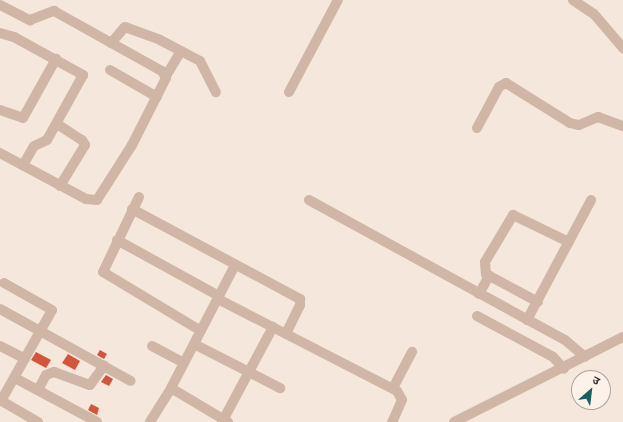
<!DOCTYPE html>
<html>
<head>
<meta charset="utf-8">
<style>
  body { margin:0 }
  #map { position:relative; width:623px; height:422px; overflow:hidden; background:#f5e7dc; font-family:"Titillium Web","Noto Sans Devanagari",sans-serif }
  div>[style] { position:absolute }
  .building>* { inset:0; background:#d3553c }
  .minor>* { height:10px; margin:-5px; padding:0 5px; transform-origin:5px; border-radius:5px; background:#cfb6a6 }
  span { translate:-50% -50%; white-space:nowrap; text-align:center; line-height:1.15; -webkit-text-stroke:3px #fcf2e9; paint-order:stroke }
  .north { position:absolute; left:571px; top:370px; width:40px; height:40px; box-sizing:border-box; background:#fcf2e9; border:1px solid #aea39c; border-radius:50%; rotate:28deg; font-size:11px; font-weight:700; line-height:16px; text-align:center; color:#3a2c28 }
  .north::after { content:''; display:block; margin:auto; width:14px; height:18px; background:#186160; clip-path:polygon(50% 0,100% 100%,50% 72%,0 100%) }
</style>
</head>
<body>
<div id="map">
  <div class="building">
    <div style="clip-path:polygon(100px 350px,107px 354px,104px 359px,97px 355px)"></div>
    <div style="clip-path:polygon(36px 352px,51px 360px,46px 368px,31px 360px)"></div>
    <div style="clip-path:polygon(68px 354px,80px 361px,75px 370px,62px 363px)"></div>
    <div style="clip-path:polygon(106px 375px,113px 379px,109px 386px,101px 382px)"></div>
    <div style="clip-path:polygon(91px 404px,99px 408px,97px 415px,88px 410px)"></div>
  </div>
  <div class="minor">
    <div style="left:573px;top:0;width:25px;rotate:34deg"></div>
    <div style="left:594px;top:14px;width:45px;rotate:49.5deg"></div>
    <div style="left:0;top:5px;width:34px;rotate:27deg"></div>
    <div style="left:30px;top:20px;width:26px;rotate:-21deg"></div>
    <div style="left:54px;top:11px;width:124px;rotate:29.1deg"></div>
    <div style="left:162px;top:71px;width:8px;rotate:60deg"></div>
    <div style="left:166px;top:78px;width:75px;rotate:116.9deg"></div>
    <div style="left:132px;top:145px;width:65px;rotate:122.5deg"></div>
    <div style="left:97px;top:200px;width:11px;rotate:-175deg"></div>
    <div style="left:86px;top:199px;width:98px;rotate:-151.9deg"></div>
    <div style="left:0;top:33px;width:15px;rotate:16deg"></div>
    <div style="left:14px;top:37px;width:79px;rotate:28.8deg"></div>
    <div style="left:83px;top:75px;width:74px;rotate:119deg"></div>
    <div style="left:47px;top:140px;width:14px;rotate:155deg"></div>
    <div style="left:34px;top:146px;width:22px;rotate:120deg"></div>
    <div style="left:111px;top:43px;width:21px;rotate:-49deg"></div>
    <div style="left:125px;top:27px;width:37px;rotate:20deg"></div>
    <div style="left:160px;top:40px;width:45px;rotate:27.7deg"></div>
    <div style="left:200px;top:61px;width:35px;rotate:63deg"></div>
    <div style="left:110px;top:70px;width:54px;rotate:29.9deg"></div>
    <div style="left:166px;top:76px;width:29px;rotate:-59deg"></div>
    <div style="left:289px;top:92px;width:104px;rotate:-62deg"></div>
    <div style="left:0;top:110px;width:24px;rotate:19deg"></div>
    <div style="left:23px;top:118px;width:68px;rotate:-60.8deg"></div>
    <div style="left:57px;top:124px;width:30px;rotate:33deg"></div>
    <div style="left:82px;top:140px;width:6px;rotate:59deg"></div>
    <div style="left:85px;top:145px;width:48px;rotate:121.4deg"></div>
    <div style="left:477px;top:128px;width:47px;rotate:-61.8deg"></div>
    <div style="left:499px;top:87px;width:8px;rotate:-30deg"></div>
    <div style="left:506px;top:83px;width:75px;rotate:32deg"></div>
    <div style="left:570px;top:123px;width:9px;rotate:13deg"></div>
    <div style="left:579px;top:125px;width:21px;rotate:-23deg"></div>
    <div style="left:598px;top:117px;width:27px;rotate:20deg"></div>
    <div style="left:139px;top:197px;width:83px;rotate:115.6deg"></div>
    <div style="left:103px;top:272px;width:114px;rotate:31deg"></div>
    <div style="left:309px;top:200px;width:292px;rotate:28.7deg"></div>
    <div style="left:565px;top:340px;width:26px;rotate:40deg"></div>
    <div style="left:132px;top:209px;width:191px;rotate:28.2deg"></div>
    <div style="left:300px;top:299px;width:6px;rotate:90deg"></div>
    <div style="left:300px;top:305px;width:32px;rotate:116deg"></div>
    <div style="left:117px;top:240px;width:116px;rotate:28.8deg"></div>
    <div style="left:479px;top:294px;width:21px;rotate:-61deg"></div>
    <div style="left:218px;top:299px;width:201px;rotate:27.2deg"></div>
    <div style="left:397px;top:391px;width:10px;rotate:61deg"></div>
    <div style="left:402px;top:400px;width:24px;rotate:114deg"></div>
    <div style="left:538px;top:302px;width:59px;rotate:-151.7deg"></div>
    <div style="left:486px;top:274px;width:12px;rotate:-95deg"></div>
    <div style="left:485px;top:262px;width:55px;rotate:-59.2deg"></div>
    <div style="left:513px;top:215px;width:62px;rotate:25.7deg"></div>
    <div style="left:0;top:309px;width:149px;rotate:28.8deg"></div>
    <div style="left:477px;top:316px;width:86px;rotate:28.3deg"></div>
    <div style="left:553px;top:357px;width:16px;rotate:47deg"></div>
    <div style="left:527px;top:320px;width:136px;rotate:-61.9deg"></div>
    <div style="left:194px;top:344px;width:97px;rotate:27.1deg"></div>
    <div style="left:0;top:346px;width:28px;rotate:27deg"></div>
    <div style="left:152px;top:346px;width:36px;rotate:28deg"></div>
    <div style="left:15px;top:378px;width:93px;rotate:28.2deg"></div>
    <div style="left:393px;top:388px;width:41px;rotate:-62.2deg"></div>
    <div style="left:38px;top:390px;width:17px;rotate:-62deg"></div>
    <div style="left:46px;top:375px;width:9px;rotate:-21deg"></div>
    <div style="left:54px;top:372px;width:38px;rotate:20deg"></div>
    <div style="left:90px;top:385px;width:24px;rotate:-54deg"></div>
    <div style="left:0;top:400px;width:44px;rotate:30.1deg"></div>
    <div style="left:1px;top:401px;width:104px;rotate:-60.7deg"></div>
    <div style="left:52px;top:310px;width:55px;rotate:-150.6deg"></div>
    <div style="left:150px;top:422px;width:40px;rotate:-58deg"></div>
    <div style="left:222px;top:422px;width:108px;rotate:-61.8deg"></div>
    <div style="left:228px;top:422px;width:66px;rotate:-149.2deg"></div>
    <div style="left:171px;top:388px;width:139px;rotate:-62.5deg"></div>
    <div style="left:454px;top:422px;width:189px;rotate:-26.7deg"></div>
  </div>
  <div class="north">उ</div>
</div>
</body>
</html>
